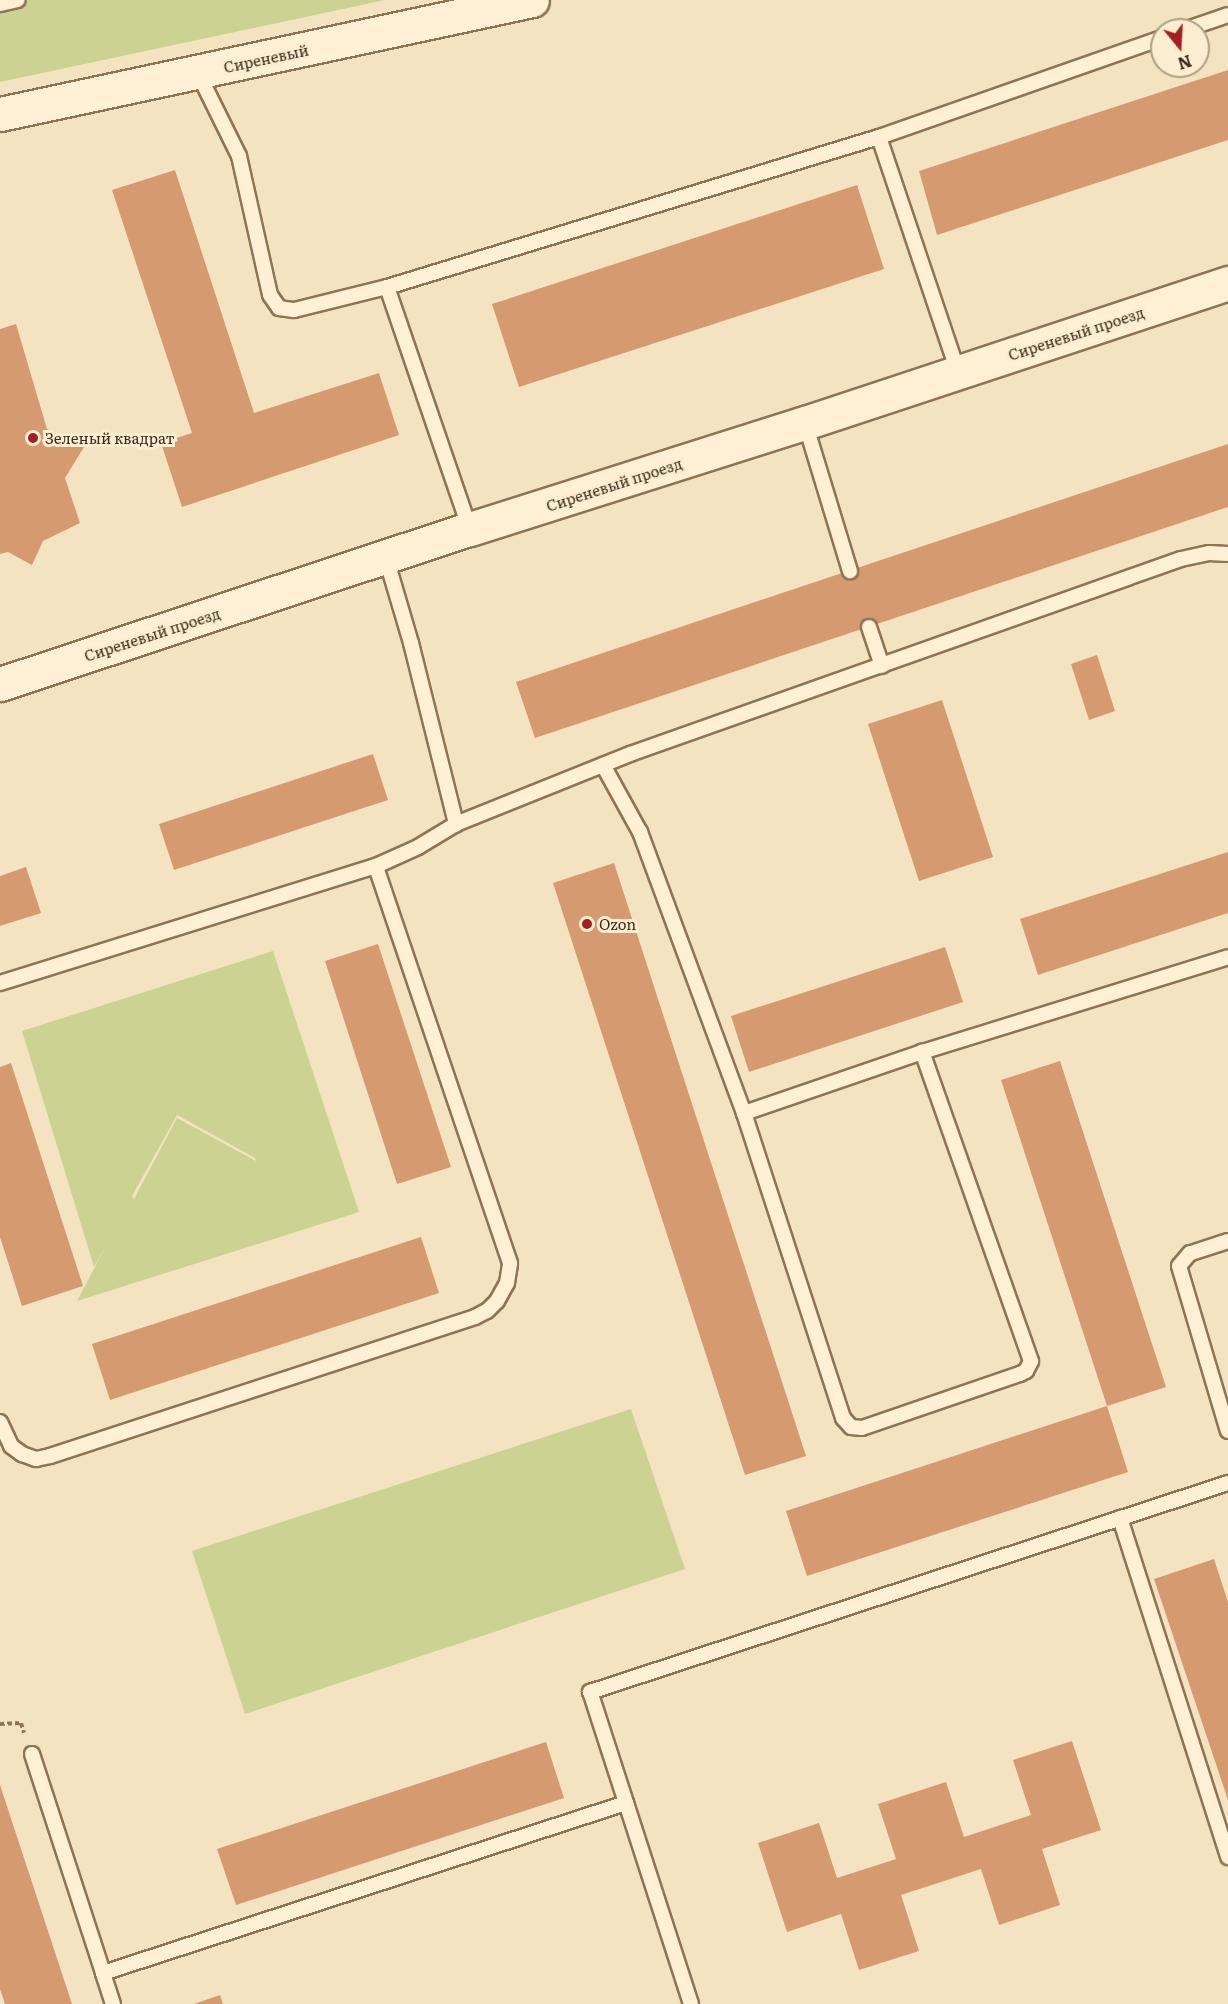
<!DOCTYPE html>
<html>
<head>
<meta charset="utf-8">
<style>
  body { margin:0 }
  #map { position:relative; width:1228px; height:2004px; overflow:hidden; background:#f3e3c0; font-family:Literata,serif }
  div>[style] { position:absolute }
  .green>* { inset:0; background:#ccd392 }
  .building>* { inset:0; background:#d69a71 }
  .path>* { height:4px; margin-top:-2px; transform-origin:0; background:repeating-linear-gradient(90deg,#8f7355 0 4.5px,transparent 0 7.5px) }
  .roads { filter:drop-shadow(2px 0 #8f7355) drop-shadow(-2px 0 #8f7355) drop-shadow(0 2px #8f7355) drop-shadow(0 -2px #8f7355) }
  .lane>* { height:14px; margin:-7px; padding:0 7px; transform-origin:7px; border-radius:7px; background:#fdf0d4 }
  .secondary>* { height:33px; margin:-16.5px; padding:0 16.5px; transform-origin:16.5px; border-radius:16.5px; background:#fdf0d4 }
  .dots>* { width:16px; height:16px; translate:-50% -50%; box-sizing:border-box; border:3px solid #faedd0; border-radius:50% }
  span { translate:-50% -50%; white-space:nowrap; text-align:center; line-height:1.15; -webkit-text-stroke:6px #faedd0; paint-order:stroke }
  .street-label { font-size:15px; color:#3c2b1c }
  .poi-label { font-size:15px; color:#3c2b1c }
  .left { translate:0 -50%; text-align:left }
  .north { position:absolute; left:1150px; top:18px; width:60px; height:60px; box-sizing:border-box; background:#faedd0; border:2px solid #ae9f88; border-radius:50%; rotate:162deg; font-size:16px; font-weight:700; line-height:24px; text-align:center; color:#3c2b1c }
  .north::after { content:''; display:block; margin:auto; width:21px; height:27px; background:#a51e21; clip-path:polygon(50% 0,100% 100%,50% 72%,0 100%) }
</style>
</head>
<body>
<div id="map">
  <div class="green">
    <div style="clip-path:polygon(0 0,385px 0,0 82px)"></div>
    <div style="clip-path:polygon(evenodd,273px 951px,359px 1212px,77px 1301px,108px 1242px,94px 1267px,22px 1031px,273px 951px,177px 1115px,255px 1158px,256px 1161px,177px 1118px,134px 1199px,132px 1196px,177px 1115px)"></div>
    <div style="clip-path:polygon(631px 1409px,685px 1569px,245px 1714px,192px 1551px)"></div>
  </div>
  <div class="building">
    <div style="clip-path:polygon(1228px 70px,1228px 140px,937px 235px,919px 171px)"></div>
    <div style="clip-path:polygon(175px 170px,254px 413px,379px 373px,399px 435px,182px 507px,161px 443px,192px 433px,112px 190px)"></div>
    <div style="clip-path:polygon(857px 185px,884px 269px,519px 387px,492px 304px)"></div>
    <div style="clip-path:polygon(16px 324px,47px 429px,84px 447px,65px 478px,80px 523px,43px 541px,32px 565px,8px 552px,0 554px,0 329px)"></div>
    <div style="clip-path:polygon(1228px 444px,1228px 507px,535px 738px,516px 682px)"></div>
    <div style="clip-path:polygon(1097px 655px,1115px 711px,1089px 720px,1071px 664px)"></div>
    <div style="clip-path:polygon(942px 700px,993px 857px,919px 881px,868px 724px)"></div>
    <div style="clip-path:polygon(373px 754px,388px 800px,174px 870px,159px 824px)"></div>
    <div style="clip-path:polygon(1228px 852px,1228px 913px,1038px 975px,1020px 919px)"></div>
    <div style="clip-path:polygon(614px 863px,806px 1456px,745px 1475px,553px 883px)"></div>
    <div style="clip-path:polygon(26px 867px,41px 913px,0 926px,0 876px)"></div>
    <div style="clip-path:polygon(378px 944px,451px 1167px,397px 1184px,325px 961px)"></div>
    <div style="clip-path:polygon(945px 947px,963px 1002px,749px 1072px,731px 1016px)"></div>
    <div style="clip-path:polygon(1060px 1061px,1166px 1387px,1107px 1406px,1128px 1472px,807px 1576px,786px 1511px,1107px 1406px,1001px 1080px)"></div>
    <div style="clip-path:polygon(11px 1063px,83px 1286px,22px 1306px,0 1237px,0 1067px)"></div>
    <div style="clip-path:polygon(421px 1237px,439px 1293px,110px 1400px,92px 1344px)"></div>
    <div style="clip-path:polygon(1214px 1559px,1228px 1602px,1228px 1800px,1154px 1579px)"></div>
    <div style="clip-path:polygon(1072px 1741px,1101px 1830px,1042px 1849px,1060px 1905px,999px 1925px,981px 1869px,901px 1895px,919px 1951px,859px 1970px,841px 1914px,787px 1932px,758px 1843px,819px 1823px,837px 1878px,896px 1859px,878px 1804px,946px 1782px,964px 1837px,1031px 1815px,1013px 1760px)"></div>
    <div style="clip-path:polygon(546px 1742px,564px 1798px,236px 1905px,217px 1849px)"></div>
    <div style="clip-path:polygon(0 1785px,72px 2004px,5px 2004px,0 1989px)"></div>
    <div style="clip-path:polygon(220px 1995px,223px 2004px,194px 2004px)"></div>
  </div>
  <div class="path">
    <div style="left:0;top:1724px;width:21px;rotate:-3deg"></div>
    <div style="left:21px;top:1723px;width:10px;rotate:73deg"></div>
  </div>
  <div class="roads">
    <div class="lane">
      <div style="left:0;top:4px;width:18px;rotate:-13deg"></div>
      <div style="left:1184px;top:30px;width:46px;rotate:-18.8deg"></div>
      <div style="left:198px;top:73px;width:93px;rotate:63.7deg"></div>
      <div style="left:239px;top:156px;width:142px;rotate:77.4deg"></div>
      <div style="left:270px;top:295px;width:16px;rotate:55deg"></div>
      <div style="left:279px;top:308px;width:15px;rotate:8deg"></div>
      <div style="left:294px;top:310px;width:96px;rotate:-13.9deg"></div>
      <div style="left:387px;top:287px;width:514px;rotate:-16.96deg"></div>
      <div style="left:879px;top:137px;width:300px;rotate:-19.3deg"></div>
      <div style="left:879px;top:137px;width:248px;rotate:71.4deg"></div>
      <div style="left:387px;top:287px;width:256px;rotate:71.1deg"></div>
      <div style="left:805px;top:423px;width:155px;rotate:73.1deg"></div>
      <div style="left:386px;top:558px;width:89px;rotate:73.6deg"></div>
      <div style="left:411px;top:643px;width:187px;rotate:76deg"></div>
      <div style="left:869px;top:627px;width:41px;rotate:71.6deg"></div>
      <div style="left:603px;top:765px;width:77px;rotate:61.1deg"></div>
      <div style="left:640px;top:832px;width:300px;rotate:69.7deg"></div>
      <div style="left:744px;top:1113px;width:321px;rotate:72deg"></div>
      <div style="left:843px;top:1418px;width:12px;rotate:48deg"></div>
      <div style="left:851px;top:1427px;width:11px;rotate:5deg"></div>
      <div style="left:862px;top:1428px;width:167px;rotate:-18.9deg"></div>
      <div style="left:1020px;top:1374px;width:7px;rotate:-27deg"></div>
      <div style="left:1026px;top:1371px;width:11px;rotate:-63deg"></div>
      <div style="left:1031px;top:1361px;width:328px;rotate:-109.4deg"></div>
      <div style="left:922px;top:1052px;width:320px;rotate:-17.2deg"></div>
      <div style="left:0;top:983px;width:394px;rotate:-17.3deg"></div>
      <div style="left:744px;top:1113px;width:188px;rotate:-18.9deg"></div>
      <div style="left:1228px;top:1241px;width:40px;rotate:162deg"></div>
      <div style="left:1190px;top:1253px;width:17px;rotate:130deg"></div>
      <div style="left:1179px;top:1266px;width:172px;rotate:73.5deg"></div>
      <div style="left:0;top:1422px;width:26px;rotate:65deg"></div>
      <div style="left:11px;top:1446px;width:14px;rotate:36deg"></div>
      <div style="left:22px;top:1454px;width:15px;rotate:20deg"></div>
      <div style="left:36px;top:1459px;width:14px;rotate:-12deg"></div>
      <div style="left:50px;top:1456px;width:447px;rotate:-18.1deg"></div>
      <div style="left:475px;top:1317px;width:13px;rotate:-27deg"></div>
      <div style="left:487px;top:1311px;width:14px;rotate:-45deg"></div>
      <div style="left:497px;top:1301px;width:21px;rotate:-61deg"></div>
      <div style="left:507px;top:1283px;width:20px;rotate:-81deg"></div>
      <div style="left:510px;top:1263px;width:419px;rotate:-108.7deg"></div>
      <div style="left:376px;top:866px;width:46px;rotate:-24.3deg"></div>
      <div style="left:418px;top:847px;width:44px;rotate:-31.2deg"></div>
      <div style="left:456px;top:824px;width:188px;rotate:-21.9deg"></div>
      <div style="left:630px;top:754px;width:584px;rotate:-19.49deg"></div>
      <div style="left:1181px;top:559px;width:29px;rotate:-12deg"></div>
      <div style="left:1209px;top:553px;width:19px;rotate:3deg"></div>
      <div style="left:1120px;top:1518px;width:356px;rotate:72.3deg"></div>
      <div style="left:32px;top:1754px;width:230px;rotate:72deg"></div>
      <div style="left:113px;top:2004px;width:33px;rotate:-108deg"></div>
      <div style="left:103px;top:1973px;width:550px;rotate:-18.01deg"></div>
      <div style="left:691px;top:2004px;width:328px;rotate:-107.9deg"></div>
      <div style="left:590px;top:1692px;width:671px;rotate:-18.14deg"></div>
    </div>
    <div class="secondary">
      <div style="left:0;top:114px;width:544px;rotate:-12.09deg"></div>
      <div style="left:0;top:684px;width:495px;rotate:-18.3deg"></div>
      <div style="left:470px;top:529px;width:351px;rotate:-17.6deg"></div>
      <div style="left:805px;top:423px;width:446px;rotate:-18.3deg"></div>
    </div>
  </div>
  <div class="dots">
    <div style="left:33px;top:438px;background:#a51e21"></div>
    <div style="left:587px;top:924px;background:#a51e21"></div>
  </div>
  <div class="street-label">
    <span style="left:266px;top:58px;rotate:-12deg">Сиреневый</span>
    <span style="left:1076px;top:333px;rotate:-18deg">Сиреневый проезд</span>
    <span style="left:614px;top:484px;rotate:-18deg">Сиреневый проезд</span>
    <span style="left:152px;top:634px;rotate:-18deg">Сиреневый проезд</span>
  </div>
  <div class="poi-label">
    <span class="left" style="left:45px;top:438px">Зеленый квадрат</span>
    <span class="left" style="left:599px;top:924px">Ozon</span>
  </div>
  <div class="north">N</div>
</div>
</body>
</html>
